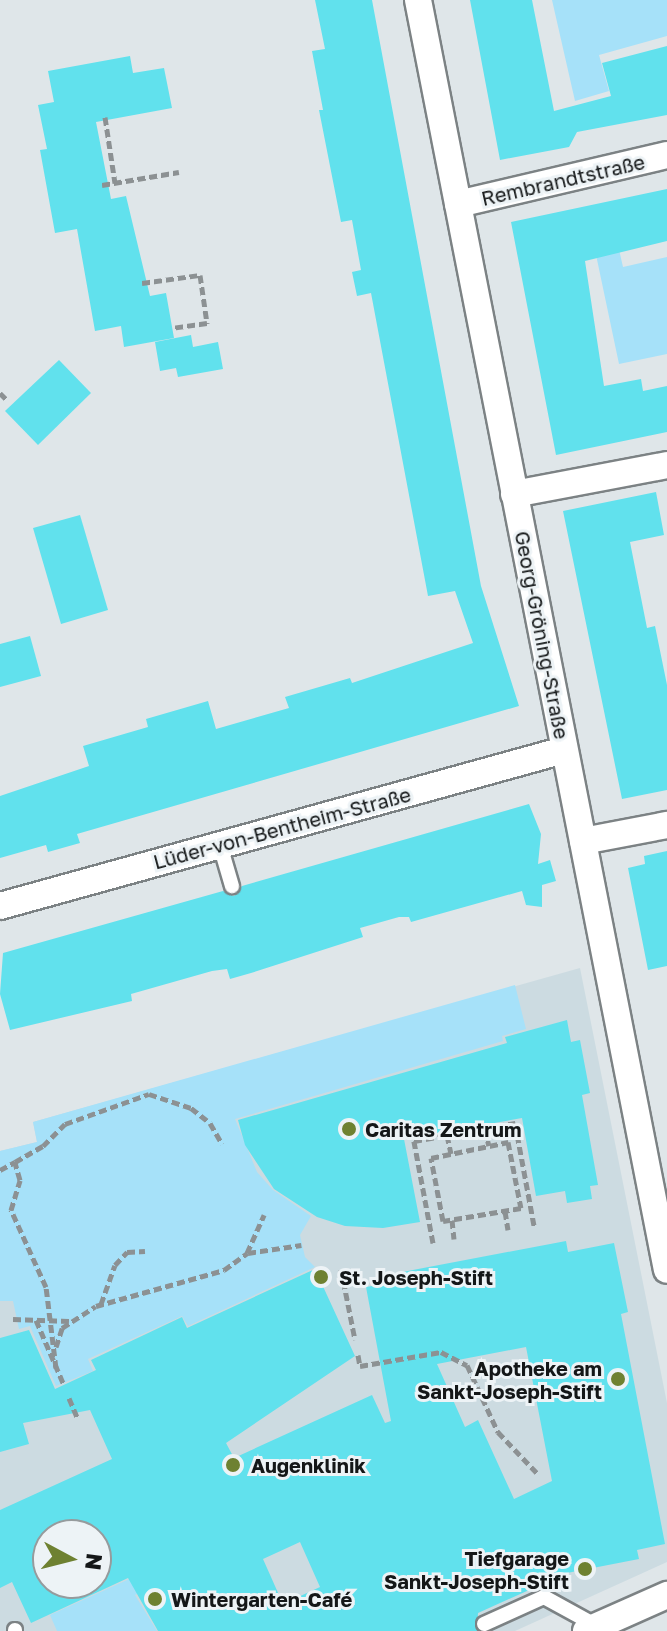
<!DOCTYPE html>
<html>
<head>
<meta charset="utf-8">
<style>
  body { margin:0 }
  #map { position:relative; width:667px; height:1631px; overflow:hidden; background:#dfe6e9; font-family:"Golos Text",sans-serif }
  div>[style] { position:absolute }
  .built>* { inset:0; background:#ccdbe1 }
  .green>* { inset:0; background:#a6e1f9 }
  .building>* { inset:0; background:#61e1ed }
  .path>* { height:5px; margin-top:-2.5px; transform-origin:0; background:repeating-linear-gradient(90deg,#8c9193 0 8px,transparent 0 12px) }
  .roads { filter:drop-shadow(2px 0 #7c8284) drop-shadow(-2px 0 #7c8284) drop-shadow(0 2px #7c8284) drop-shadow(0 -2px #7c8284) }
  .service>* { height:14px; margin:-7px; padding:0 7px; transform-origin:7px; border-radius:7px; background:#fff }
  .minor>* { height:26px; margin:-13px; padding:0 13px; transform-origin:13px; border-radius:13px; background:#fff }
  .dots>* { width:22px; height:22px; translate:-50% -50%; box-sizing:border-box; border:4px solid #edf3f6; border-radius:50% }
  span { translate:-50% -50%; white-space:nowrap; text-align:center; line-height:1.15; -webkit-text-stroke:6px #edf3f6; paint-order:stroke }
  .street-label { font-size:20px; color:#141718 }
  .poi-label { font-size:20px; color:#141718; font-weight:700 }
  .left { translate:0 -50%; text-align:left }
  .right { translate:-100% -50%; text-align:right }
  .north { position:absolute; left:32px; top:1519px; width:80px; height:80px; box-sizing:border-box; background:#edf3f6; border:2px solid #969b9d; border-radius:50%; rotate:97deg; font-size:22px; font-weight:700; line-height:32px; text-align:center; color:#141718 }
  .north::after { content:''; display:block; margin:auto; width:28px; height:36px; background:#6e8131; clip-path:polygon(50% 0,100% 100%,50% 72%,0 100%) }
</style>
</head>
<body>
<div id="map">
  <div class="built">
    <div style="clip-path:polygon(evenodd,580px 968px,667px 1403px,667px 1562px,515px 1631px,0 1631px,0 1151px,37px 1142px,33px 1122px,580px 968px,48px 1535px,96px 1535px,96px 1583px,48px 1583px,48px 1535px)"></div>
  </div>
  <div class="green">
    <div style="clip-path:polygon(552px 0,667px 0,667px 36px,599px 55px,609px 91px,575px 101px)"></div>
    <div style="clip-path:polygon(618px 245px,623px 267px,667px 257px,667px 354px,619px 364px,595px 250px)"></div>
    <div style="clip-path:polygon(515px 985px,526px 1029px,502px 1036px,503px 1041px,235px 1119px,257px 1172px,273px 1190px,311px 1216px,300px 1235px,305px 1257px,315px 1267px,188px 1326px,182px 1316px,88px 1359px,93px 1371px,56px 1386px,30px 1326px,19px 1329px,13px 1301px,0 1301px,0 1151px,37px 1142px,33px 1122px)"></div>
    <div style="clip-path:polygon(149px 1570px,156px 1585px,135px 1595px,157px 1631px,57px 1631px,50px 1615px)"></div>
  </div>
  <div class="building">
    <div style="clip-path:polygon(315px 0,372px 0,481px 586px,519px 706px,77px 834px,80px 843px,48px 852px,46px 845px,0 858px,0 796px,89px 766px,83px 746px,148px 727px,146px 719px,208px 701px,216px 729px,289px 708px,285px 697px,350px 678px,352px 683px,473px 643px,455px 591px,428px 596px,371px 293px,357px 296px,352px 272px,361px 270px,352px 220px,341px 222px,319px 110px,323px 110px,312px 51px,325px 49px)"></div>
    <div style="clip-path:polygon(470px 0,532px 0,554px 111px,611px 96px,602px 63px,667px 46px,667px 115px,577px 132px,569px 147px,500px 160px)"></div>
    <div style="clip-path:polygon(130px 56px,133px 73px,164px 68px,172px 108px,96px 122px,111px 199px,126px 196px,150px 296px,166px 293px,174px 338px,124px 347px,121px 326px,95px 331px,77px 229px,55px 233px,40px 150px,47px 149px,38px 105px,54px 102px,48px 71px)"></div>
    <div style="clip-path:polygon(667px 189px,667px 241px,585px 261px,604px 386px,641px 379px,643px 391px,667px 386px,667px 432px,556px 455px,511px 222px)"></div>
    <div style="clip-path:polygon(191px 335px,193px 347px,218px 342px,223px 369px,178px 377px,176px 368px,160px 371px,155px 342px)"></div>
    <div style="clip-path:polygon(59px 360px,91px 393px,38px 445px,5px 411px)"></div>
    <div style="clip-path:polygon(656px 492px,664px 535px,630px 542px,647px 628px,655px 626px,667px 685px,667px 790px,622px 799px,563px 511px)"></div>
    <div style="clip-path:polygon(80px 515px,108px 610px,61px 624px,33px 528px)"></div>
    <div style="clip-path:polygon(30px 636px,41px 676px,0 687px,0 644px)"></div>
    <div style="clip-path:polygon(529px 804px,541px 834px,538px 864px,550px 860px,556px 881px,542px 885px,542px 907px,526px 905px,522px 891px,411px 922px,409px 917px,399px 917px,360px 928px,363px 937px,251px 973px,230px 979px,227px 969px,212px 971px,131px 994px,132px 1001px,10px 1030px,0 994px,3px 953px,223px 891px,234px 896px,242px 886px)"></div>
    <div style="clip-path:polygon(667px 851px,667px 966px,648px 970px,628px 868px,645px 864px,644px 856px)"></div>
    <div style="clip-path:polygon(567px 1020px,571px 1042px,580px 1040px,590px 1093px,582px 1095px,598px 1185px,590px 1186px,592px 1199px,567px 1203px,565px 1191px,536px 1196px,522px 1118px,404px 1139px,420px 1222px,383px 1228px,345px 1226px,317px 1217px,274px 1189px,245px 1145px,238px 1120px,507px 1043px,505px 1037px)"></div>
    <div style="clip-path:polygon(evenodd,566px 1241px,568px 1252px,614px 1243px,628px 1312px,621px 1314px,665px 1544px,637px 1550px,639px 1559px,567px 1573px,478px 1613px,477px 1631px,158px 1631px,128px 1578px,31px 1623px,12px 1582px,0 1588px,0 1510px,112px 1459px,90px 1410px,23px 1423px,29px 1444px,0 1452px,0 1338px,29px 1330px,55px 1389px,96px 1370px,91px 1360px,182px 1317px,187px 1328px,315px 1269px,355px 1356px,226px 1443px,234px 1458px,372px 1395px,385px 1423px,391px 1421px,366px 1287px,378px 1285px,376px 1277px,566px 1241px,526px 1347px,552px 1481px,514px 1499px,478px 1420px,465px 1427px,437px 1364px,526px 1347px,566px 1241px,48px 1535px,96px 1535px,96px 1583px,48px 1583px,48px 1535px,566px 1241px,300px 1542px,320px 1587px,283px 1604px,263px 1559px,300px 1542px)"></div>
  </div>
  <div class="path">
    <div style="left:105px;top:117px;width:67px;rotate:81.4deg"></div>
    <div style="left:102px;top:185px;width:78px;rotate:-9.6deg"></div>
    <div style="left:142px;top:283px;width:59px;rotate:-7.9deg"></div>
    <div style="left:200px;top:275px;width:49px;rotate:81.7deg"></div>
    <div style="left:207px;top:323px;width:35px;rotate:172deg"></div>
    <div style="left:0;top:393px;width:11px;rotate:45deg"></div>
    <div style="left:485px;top:1129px;width:17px;rotate:77deg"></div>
    <div style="left:447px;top:1135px;width:19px;rotate:78deg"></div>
    <div style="left:508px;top:1142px;width:67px;rotate:78.9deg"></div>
    <div style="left:521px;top:1208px;width:79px;rotate:170.5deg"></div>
    <div style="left:443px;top:1221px;width:64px;rotate:-100.8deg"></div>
    <div style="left:431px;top:1158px;width:79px;rotate:-11.7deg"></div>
    <div style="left:0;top:1170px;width:17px;rotate:-28deg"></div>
    <div style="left:505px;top:1211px;width:19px;rotate:81deg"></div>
    <div style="left:452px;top:1220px;width:19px;rotate:84deg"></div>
    <div style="left:433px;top:1243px;width:104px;rotate:-100.6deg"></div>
    <div style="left:414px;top:1141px;width:103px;rotate:-10.1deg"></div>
    <div style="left:515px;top:1123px;width:105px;rotate:79.5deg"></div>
    <div style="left:248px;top:1253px;width:54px;rotate:-8.6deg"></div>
    <div style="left:341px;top:1269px;width:72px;rotate:78.8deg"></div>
    <div style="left:101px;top:1304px;width:41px;rotate:-70.3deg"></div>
    <div style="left:115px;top:1265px;width:18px;rotate:-47deg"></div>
    <div style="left:127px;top:1252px;width:18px;rotate:-3deg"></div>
    <div style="left:13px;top:1319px;width:56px;rotate:2deg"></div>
    <div style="left:36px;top:1320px;width:71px;rotate:66.7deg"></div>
    <div style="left:56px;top:1347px;width:20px;rotate:-72deg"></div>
    <div style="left:62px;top:1328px;width:40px;rotate:-32.9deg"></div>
    <div style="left:96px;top:1306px;width:133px;rotate:-15.7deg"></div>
    <div style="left:224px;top:1270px;width:29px;rotate:-36deg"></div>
    <div style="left:247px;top:1253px;width:42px;rotate:-65.9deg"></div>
    <div style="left:358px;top:1355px;width:11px;rotate:80deg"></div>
    <div style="left:360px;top:1366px;width:82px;rotate:-9.8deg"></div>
    <div style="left:441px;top:1352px;width:29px;rotate:27deg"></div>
    <div style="left:467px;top:1365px;width:74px;rotate:65.2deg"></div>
    <div style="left:498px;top:1432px;width:59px;rotate:46.4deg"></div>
    <div style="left:56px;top:1368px;width:82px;rotate:-97deg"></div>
    <div style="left:46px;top:1287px;width:85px;rotate:-114.4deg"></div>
    <div style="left:11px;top:1210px;width:31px;rotate:-73deg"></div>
    <div style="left:20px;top:1180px;width:19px;rotate:-106deg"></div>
    <div style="left:15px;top:1162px;width:32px;rotate:-30deg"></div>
    <div style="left:43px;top:1146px;width:31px;rotate:-45deg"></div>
    <div style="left:65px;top:1124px;width:89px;rotate:-19.7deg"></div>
    <div style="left:149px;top:1094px;width:44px;rotate:18.4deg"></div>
    <div style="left:191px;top:1108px;width:24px;rotate:38deg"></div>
    <div style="left:210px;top:1123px;width:24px;rotate:60deg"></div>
    <div style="left:69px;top:1398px;width:23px;rotate:67deg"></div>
  </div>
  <div class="roads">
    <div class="service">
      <div style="left:220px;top:845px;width:43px;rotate:73.7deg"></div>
      <div style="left:484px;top:1624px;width:66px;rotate:-24.2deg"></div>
      <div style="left:544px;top:1597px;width:60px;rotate:28.7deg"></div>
      <div style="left:15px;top:1630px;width:1px;rotate:90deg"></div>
    </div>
    <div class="minor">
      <div style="left:418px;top:0;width:1294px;rotate:78.91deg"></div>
      <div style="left:458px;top:204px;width:215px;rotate:-13.2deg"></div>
      <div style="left:514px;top:494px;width:156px;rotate:-10.7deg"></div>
      <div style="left:583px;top:841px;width:86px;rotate:-10.8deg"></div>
      <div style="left:0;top:906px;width:585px;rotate:-15.46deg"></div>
      <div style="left:586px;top:1631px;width:89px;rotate:-24deg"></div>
    </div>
  </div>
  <div class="dots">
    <div style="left:349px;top:1129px;background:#6e8131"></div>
    <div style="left:321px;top:1277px;background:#6e8131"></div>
    <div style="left:618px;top:1379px;background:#6e8131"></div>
    <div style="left:233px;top:1465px;background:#6e8131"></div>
    <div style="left:585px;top:1569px;background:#6e8131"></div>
    <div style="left:155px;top:1599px;background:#6e8131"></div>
  </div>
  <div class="street-label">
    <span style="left:563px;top:180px;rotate:-13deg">Rembrandtstraße</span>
    <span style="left:542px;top:635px;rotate:79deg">Georg-Gröning-Straße</span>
    <span style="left:282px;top:828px;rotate:-15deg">Lüder-von-Bentheim-Straße</span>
  </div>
  <div class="poi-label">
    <span class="left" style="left:365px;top:1129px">Caritas Zentrum</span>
    <span class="left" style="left:339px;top:1277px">St. Joseph-Stift</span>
    <span class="right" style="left:602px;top:1380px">Apotheke am<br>Sankt-Joseph-Stift</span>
    <span class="left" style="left:251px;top:1465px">Augenklinik</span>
    <span class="right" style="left:569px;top:1570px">Tiefgarage<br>Sankt-Joseph-Stift</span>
    <span class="left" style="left:171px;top:1599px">Wintergarten-Café</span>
  </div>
  <div class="north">N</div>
</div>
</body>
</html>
